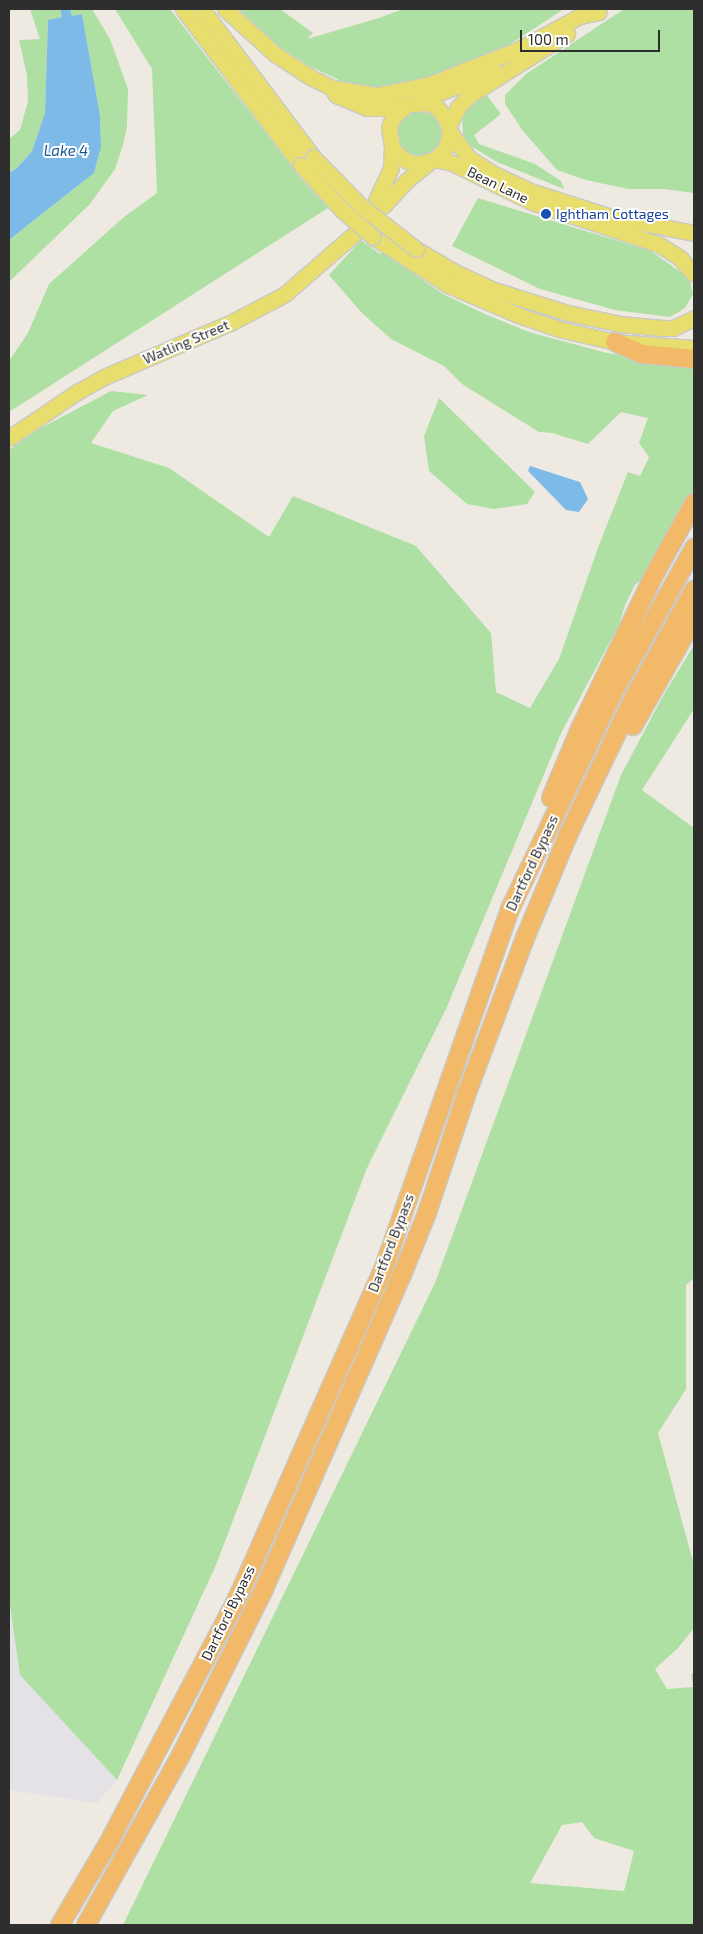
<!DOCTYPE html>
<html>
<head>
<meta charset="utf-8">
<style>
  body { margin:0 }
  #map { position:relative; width:703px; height:1934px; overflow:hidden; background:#eeeae2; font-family:"Exo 2",sans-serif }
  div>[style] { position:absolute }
  .industrial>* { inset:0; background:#e4e1e7 }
  .green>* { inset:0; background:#aedfa3 }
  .round { border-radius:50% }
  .water>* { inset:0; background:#7ebae7 }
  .roads { filter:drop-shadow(1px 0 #c9c9c9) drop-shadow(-1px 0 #c9c9c9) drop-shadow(0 1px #c9c9c9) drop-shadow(0 -1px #c9c9c9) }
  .major>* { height:15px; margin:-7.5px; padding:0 7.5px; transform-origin:7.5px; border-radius:7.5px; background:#e7de6e }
  .highway>* { height:18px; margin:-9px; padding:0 9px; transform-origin:9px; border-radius:9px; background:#f2ba68 }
  .bridges { filter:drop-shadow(1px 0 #c9c9c9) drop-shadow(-1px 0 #c9c9c9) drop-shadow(0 1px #c9c9c9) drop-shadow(0 -1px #c9c9c9) }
  .major-bridge>* { height:15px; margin:-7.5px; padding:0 7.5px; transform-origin:7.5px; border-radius:7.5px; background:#e7de6e }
  .dots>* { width:14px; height:14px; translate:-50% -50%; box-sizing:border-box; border:2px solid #fff; border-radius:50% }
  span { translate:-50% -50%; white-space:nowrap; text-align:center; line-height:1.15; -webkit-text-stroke:4px #fff; paint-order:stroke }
  .street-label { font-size:14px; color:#2e2e2e }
  .transit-label { font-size:14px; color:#164399 }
  .left { translate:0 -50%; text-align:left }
  .water-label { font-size:15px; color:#185897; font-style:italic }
  .frame { position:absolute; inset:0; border:10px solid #2e2e2e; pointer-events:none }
  .scale { position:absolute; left:520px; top:30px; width:140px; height:22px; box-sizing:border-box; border:2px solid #2e2e2e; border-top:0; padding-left:6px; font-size:15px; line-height:18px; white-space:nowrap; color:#2e2e2e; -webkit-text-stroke:4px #fff; paint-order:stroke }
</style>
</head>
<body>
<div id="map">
  <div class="industrial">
    <div style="clip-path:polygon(9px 1598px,20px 1675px,117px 1780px,97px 1803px,9px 1790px)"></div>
  </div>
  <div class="green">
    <div style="clip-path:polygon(30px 9px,60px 9px,62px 17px,48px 20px,45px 113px,32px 151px,18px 167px,9px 173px,9px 139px,20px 130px,28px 101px,27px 75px,19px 40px,40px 39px)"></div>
    <div style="clip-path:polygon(70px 9px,92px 9px,110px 39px,128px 89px,127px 126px,123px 145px,115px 169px,90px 204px,9px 282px,9px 240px,94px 173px,101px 147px,100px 115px,82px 14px,72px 16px)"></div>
    <div style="clip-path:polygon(115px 9px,170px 9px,301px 179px,328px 208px,9px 412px,9px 361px,28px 333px,49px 284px,124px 217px,157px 193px,152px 69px)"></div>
    <div style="clip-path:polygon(238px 9px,280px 9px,313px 33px,307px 39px,379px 18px,403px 9px,564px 9px,501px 50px,432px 76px,377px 88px,346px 83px,311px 67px,279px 46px)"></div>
    <div style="clip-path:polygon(624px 9px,694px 9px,694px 193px,664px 189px,628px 189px,586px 180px,557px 170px,523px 131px,505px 104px,505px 95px,526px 74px)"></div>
    <div style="clip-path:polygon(486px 94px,501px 114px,474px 135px,479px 144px,535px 164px,561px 181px,564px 189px,497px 162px,469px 145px,463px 134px,462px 117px,473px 101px)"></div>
    <div class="round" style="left:397px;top:111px;width:44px;height:44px"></div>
    <div style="clip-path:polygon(478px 198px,651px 251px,689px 278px,693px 294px,685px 308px,670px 317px,615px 310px,540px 289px,452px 246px)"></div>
    <div style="clip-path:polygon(361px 240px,380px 254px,382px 252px,443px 294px,485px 314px,529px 332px,607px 353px,694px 365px,694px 490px,646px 575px,635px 585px,625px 605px,619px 625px,562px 731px,446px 1009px,367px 1168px,216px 1565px,117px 1780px,20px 1675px,9px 1598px,9px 450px,39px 429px,111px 391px,148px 395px,113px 411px,91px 443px,169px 468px,269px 537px,293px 496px,416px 546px,491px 633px,496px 692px,530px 708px,559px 659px,599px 545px,628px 472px,640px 476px,649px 457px,639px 443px,648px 418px,621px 412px,588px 444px,552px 433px,539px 432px,462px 384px,444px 366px,391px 339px,362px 313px,329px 275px)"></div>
    <div style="clip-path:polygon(439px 398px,535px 492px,527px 504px,494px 509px,467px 504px,429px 471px,424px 436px)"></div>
    <div style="clip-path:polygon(evenodd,694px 645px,694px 709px,642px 790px,694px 828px,694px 1278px,686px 1285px,686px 1389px,658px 1433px,694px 1565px,694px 1628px,678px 1648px,655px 1669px,667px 1689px,693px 1687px,691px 1674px,694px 1673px,694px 1925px,123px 1925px,435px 1283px,621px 775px,663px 696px,694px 645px,582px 1822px,594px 1838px,634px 1851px,624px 1891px,530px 1883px,562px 1825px,582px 1822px)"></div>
  </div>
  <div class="water">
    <div style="clip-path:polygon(60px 9px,70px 9px,72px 16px,82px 14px,100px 115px,101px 147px,94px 173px,9px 240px,9px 173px,18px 167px,32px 151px,45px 113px,48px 20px,62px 17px)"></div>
    <div style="clip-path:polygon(530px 466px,580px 482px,588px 499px,579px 512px,566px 510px,528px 471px)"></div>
  </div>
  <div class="roads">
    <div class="major">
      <div style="left:183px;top:9px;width:196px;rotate:52.9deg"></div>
      <div style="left:202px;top:9px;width:185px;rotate:53.1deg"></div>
      <div style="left:225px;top:9px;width:67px;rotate:42deg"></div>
      <div style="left:275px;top:54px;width:42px;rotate:33.3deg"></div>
      <div style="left:310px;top:77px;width:25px;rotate:26deg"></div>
      <div style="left:333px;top:88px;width:45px;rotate:9deg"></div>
      <div style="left:377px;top:95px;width:54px;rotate:-11.7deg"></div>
      <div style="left:430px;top:84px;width:19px;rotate:-21deg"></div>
      <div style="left:448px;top:77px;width:74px;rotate:-21.4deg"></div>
      <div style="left:517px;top:50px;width:72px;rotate:-28.4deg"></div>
      <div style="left:580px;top:16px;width:19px;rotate:-12deg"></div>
      <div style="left:333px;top:90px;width:6px;rotate:59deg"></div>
      <div style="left:336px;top:95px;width:33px;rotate:23deg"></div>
      <div style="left:366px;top:108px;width:20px"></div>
      <div style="left:386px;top:108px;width:23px;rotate:-10deg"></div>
      <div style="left:409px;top:104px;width:19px;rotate:-3deg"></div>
      <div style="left:428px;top:103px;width:10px;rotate:24deg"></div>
      <div style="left:437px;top:107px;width:15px;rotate:53deg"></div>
      <div style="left:446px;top:119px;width:14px;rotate:73deg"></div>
      <div style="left:450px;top:132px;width:16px;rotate:104deg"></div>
      <div style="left:446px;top:148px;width:16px;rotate:135deg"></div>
      <div style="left:435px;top:159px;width:19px;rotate:164deg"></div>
      <div style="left:417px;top:164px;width:10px;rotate:-163deg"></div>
      <div style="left:407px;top:161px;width:11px;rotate:-146deg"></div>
      <div style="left:398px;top:155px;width:10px;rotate:-127deg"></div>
      <div style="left:392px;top:147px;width:20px;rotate:-99deg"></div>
      <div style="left:389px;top:127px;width:11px;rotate:-68deg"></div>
      <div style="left:393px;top:117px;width:18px;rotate:-41deg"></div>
      <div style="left:417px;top:101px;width:46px;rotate:-20.4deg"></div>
      <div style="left:460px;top:85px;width:36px;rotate:-27deg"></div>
      <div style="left:449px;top:125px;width:20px;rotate:-63deg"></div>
      <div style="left:458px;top:107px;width:17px;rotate:-45deg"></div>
      <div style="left:470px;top:95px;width:115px;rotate:-32.2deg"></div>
      <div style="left:450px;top:132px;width:32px;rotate:54deg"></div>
      <div style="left:469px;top:158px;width:27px;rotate:33deg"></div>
      <div style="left:492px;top:173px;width:45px;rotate:24.9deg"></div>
      <div style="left:533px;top:192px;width:83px;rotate:17.6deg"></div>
      <div style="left:612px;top:217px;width:84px;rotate:11deg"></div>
      <div style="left:392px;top:147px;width:21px;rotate:93deg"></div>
      <div style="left:391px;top:168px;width:35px;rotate:115deg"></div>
      <div style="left:376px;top:200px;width:8px;rotate:83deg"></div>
      <div style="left:377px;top:208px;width:8px;rotate:-23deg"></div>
      <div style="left:384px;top:205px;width:33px;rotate:-47deg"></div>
      <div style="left:406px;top:181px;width:28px;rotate:-39deg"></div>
      <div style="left:435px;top:159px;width:17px;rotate:13deg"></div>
      <div style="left:452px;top:163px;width:91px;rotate:26deg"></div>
      <div style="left:534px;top:203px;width:133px;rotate:18.4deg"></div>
      <div style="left:660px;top:245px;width:24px;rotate:33deg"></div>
      <div style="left:680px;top:258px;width:21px;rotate:49deg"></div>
      <div style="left:373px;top:237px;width:89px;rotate:32.6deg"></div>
      <div style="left:448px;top:285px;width:76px;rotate:23.2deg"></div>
      <div style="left:518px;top:315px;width:43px;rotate:18.9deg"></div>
      <div style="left:559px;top:329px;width:57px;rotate:13.1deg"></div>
      <div style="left:615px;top:342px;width:79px;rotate:4.3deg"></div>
      <div style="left:416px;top:249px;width:45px;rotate:30.5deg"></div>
      <div style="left:455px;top:272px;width:40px;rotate:25deg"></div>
      <div style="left:491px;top:289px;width:81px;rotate:17.3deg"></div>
      <div style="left:568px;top:313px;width:53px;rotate:11.9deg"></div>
      <div style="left:620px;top:324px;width:43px;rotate:5.3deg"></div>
      <div style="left:663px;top:328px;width:10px"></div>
      <div style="left:673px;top:328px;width:23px;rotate:-25deg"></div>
      <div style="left:9px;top:438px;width:82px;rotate:-34.1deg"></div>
      <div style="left:77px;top:392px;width:31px;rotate:-29deg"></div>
      <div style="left:104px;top:377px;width:139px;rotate:-23.3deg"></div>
      <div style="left:232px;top:322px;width:60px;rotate:-27.8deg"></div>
      <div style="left:285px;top:294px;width:91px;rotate:-41deg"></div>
    </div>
    <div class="highway">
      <div style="left:615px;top:342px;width:30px;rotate:24deg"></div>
      <div style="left:642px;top:354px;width:52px;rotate:5.5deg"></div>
      <div style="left:633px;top:726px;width:124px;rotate:-60.5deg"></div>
      <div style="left:551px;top:798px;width:75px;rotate:-67.2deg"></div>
      <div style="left:580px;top:729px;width:169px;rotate:-64.3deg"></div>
      <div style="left:653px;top:577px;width:85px;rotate:-61deg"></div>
      <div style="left:60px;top:1925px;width:99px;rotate:-59.5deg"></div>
      <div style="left:110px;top:1840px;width:272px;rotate:-62.2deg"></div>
      <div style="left:237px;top:1599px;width:360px;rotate:-66.1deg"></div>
      <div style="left:383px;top:1270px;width:383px;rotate:-70.6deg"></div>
      <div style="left:510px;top:909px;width:244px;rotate:-64.5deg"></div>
      <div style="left:615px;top:689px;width:162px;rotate:-60.7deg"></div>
      <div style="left:86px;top:1925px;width:195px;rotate:-60.8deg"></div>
      <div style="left:181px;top:1755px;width:186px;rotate:-63.4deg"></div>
      <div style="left:264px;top:1589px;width:343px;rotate:-66.3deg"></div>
      <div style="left:402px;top:1275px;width:67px;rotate:-68deg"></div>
      <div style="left:427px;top:1213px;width:130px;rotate:-71.6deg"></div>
      <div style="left:468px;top:1090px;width:162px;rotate:-69.4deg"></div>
      <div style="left:525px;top:938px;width:112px;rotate:-67.3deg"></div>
      <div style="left:568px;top:835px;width:153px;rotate:-64.4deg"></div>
      <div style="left:634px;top:697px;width:123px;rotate:-60.7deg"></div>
    </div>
  </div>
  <div class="bridges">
    <div class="major-bridge">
      <div style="left:313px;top:157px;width:69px;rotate:45.6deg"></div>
      <div style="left:361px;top:206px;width:70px;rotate:38deg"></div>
      <div style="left:301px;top:165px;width:61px;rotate:47.7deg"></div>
      <div style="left:342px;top:210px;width:41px;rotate:41.1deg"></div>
    </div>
  </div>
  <div class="dots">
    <div style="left:546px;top:214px;background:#1a4fb4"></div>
  </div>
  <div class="street-label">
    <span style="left:498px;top:185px;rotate:26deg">Bean Lane</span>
    <span style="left:186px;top:342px;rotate:-23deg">Watling Street</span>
    <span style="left:532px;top:863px;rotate:-65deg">Dartford Bypass</span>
    <span style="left:391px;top:1243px;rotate:-69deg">Dartford Bypass</span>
    <span style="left:228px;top:1613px;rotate:-64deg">Dartford Bypass</span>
  </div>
  <div class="transit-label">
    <span class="left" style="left:556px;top:214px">Ightham Cottages</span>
  </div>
  <div class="water-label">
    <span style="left:66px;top:151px">Lake 4</span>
  </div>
  <div class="frame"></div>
  <div class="scale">100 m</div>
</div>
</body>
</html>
